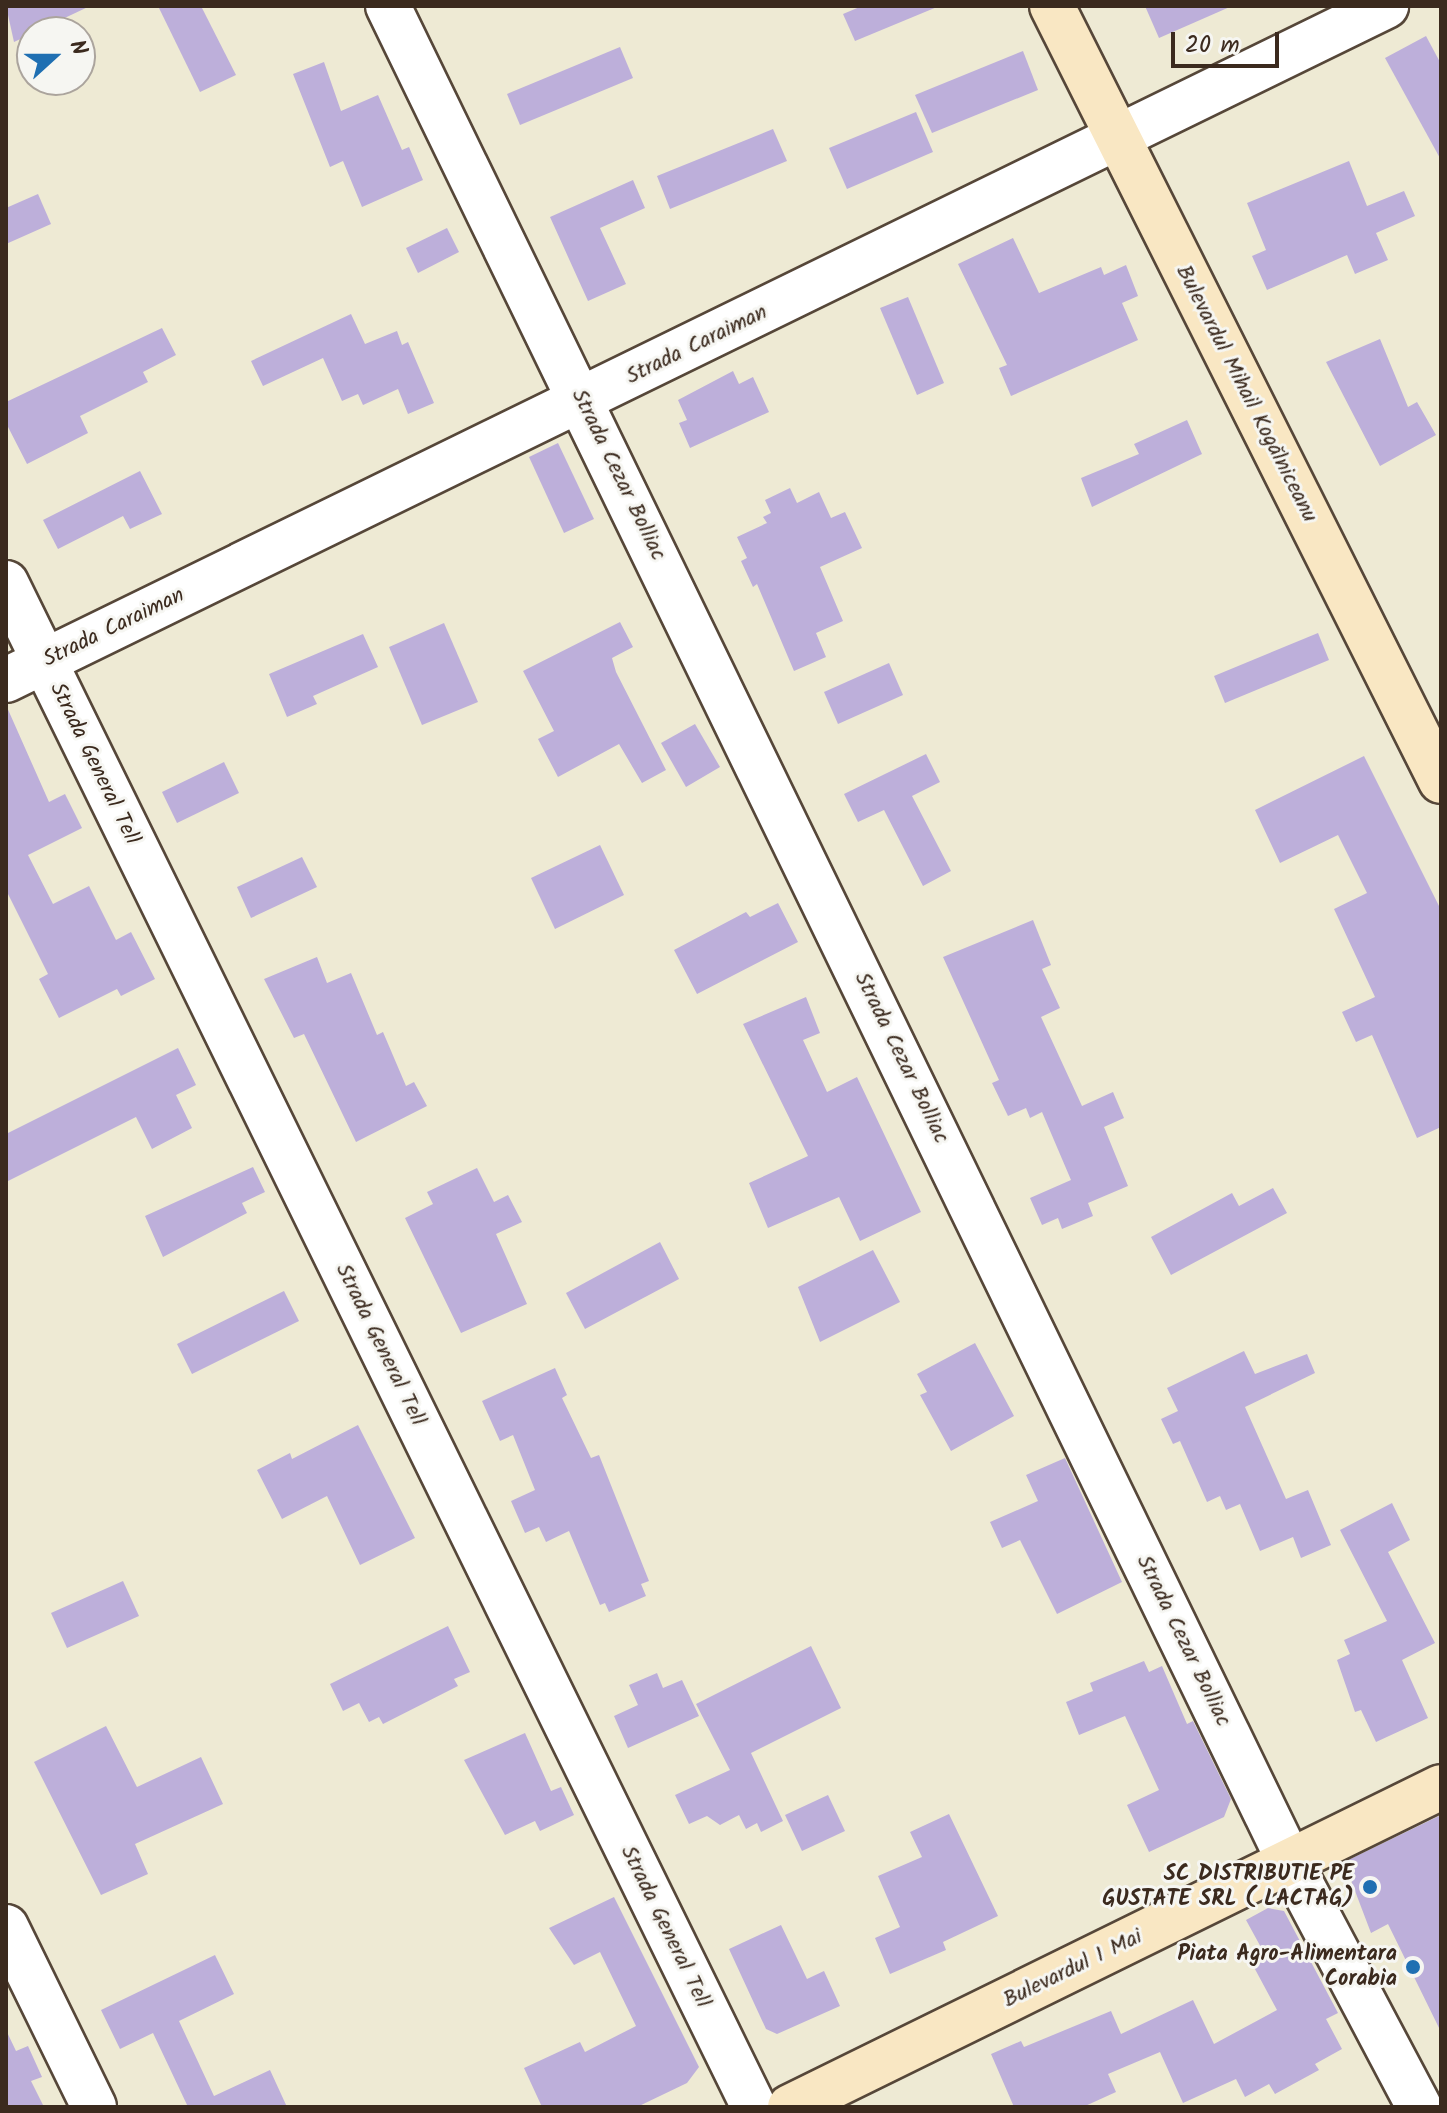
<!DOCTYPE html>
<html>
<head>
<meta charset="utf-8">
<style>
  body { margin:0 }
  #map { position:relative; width:1447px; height:2113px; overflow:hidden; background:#eeead4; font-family:Kalam,sans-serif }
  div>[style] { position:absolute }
  .building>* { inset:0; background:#bdafda }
  .roads { filter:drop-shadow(2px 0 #564739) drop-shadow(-2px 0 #564739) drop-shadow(0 2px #564739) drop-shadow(0 -2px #564739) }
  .street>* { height:44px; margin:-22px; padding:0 22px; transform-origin:22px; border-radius:22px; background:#fff }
  .secondary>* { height:44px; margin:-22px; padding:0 22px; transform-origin:22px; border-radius:22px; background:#f9e7c3 }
  .dots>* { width:22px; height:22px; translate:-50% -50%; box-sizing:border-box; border:4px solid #f6f6f2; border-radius:50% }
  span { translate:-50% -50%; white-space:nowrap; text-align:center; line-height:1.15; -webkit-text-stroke:6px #f6f6f2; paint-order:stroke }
  .street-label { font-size:22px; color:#3b2a1e }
  .poi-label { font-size:22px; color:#3b2a1e; font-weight:700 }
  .right { translate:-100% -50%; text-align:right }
  .frame { position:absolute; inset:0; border:8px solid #3b2a1e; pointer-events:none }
  .north { position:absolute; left:16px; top:16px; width:80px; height:80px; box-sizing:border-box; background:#f6f6f2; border:2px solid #aba49d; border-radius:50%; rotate:69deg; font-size:22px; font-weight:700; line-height:32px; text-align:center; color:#3b2a1e }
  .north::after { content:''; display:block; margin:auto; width:28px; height:36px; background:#1f6fb2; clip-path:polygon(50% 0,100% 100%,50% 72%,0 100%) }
  .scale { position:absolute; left:1171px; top:32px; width:108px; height:36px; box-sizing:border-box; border:4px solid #3b2a1e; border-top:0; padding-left:10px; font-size:24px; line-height:28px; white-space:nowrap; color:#3b2a1e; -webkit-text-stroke:6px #f6f6f2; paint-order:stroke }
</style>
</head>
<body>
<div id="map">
  <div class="building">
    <div style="clip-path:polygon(6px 6px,90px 6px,14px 42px)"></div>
    <div style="clip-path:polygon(158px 6px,201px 6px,236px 75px,200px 92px)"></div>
    <div style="clip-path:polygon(862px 6px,937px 6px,937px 7px,855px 41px,843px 14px)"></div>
    <div style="clip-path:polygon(1145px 6px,1232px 6px,1159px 38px)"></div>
    <div style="clip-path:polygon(1426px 36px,1441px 64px,1441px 160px,1385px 58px)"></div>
    <div style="clip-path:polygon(620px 47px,633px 78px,520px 125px,507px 94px)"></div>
    <div style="clip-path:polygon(1023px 51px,1038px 90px,932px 133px,915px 95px)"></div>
    <div style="clip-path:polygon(324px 62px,341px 111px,378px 95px,402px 150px,409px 147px,423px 180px,362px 207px,343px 161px,330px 167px,293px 74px)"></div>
    <div style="clip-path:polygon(916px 112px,933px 152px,847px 189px,829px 148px)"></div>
    <div style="clip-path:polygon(773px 129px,787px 161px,670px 209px,657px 176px)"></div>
    <div style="clip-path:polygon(1349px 161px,1367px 206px,1404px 191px,1415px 216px,1376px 233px,1388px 260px,1355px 274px,1347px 255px,1267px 290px,1252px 256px,1266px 250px,1247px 203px)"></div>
    <div style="clip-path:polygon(633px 180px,645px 208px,600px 228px,626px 284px,588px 301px,550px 217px)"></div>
    <div style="clip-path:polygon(38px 194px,51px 224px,6px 244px,6px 208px)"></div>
    <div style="clip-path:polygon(447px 228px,459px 252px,418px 273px,406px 248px)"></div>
    <div style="clip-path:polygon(1013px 238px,1039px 293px,1101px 267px,1104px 275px,1126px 265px,1138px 296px,1122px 303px,1138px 340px,1011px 396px,999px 368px,1007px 365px,958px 264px)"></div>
    <div style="clip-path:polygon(908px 297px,944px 383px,917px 395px,880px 308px)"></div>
    <div style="clip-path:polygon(351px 314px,365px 344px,397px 331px,402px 345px,408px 342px,434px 403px,408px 414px,398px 389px,363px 405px,358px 394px,342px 401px,323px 358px,263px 386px,251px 361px)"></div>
    <div style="clip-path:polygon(162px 328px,176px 355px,143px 372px,148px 382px,80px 416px,88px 433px,27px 464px,6px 423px,6px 402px)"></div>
    <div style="clip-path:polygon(1380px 339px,1408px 407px,1417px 402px,1436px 435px,1380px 466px,1326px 362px)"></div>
    <div style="clip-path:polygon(733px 371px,739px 384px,753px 377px,769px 412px,690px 448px,679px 423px,687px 420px,678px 400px)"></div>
    <div style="clip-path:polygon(1187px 420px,1202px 454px,1092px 507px,1081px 478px,1139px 454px,1134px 444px)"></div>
    <div style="clip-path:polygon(558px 443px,594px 519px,564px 533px,529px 457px)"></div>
    <div style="clip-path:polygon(140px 471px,162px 514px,130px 529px,123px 516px,58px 549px,43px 520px)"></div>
    <div style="clip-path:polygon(790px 488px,797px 503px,819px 492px,831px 518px,845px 512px,862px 548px,820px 567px,843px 621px,816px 633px,826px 657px,794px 671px,757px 584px,753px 587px,741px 561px,747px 558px,737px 537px,767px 523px,763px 517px,771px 513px,765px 500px)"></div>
    <div style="clip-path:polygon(620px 622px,633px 647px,612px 658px,616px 672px,666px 770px,642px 783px,619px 744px,558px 777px,538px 739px,554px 731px,523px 671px)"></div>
    <div style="clip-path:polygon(444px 623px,478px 702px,422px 725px,389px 647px)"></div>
    <div style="clip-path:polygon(1318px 633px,1329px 660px,1225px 703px,1214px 676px)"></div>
    <div style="clip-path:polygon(363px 634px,378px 667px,313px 696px,317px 704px,287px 717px,269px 674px)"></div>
    <div style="clip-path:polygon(889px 663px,903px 695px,838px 724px,824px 692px)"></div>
    <div style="clip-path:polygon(6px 705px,49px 802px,65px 794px,82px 828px,28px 855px,53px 904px,89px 886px,116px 940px,131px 932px,155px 979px,121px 996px,117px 989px,59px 1018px,39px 979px,48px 974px,6px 890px)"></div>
    <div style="clip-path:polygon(695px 724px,720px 767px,686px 787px,661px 743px)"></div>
    <div style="clip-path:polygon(926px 754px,940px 782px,912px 796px,951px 871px,923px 886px,884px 810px,858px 822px,844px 794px)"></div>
    <div style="clip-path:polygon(1364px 756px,1441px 910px,1441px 1127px,1417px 1138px,1372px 1035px,1356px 1042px,1342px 1012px,1375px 997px,1334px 909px,1367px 893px,1338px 835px,1280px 863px,1255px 810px)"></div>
    <div style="clip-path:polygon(224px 762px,239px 793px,177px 823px,162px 792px)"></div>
    <div style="clip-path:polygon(600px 845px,624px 895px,555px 929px,531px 878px)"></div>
    <div style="clip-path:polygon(302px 857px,317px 887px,251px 918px,237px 887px)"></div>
    <div style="clip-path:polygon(778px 903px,798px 942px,697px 994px,674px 950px,746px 912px,750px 917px)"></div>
    <div style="clip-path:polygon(1033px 920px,1051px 965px,1042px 969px,1060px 1008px,1041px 1017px,1082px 1106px,1113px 1092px,1124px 1118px,1104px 1127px,1128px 1186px,1088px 1203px,1093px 1216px,1062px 1229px,1058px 1218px,1042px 1225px,1030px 1198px,1071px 1180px,1042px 1112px,1030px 1118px,1026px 1108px,1008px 1116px,992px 1083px,999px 1080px,943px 957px)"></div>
    <div style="clip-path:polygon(317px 957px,327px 983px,351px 973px,377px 1035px,383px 1032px,406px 1086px,414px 1082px,427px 1106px,356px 1142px,304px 1034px,294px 1038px,264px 979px)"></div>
    <div style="clip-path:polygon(806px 997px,820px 1033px,803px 1040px,827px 1092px,857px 1077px,921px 1212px,860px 1241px,839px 1197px,768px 1228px,749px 1183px,808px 1156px,743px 1024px)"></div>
    <div style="clip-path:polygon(178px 1048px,196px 1085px,176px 1095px,192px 1128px,152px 1149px,136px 1117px,6px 1182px,6px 1134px)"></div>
    <div style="clip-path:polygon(253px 1167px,265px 1192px,242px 1203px,247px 1213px,163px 1257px,145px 1216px)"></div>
    <div style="clip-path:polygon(477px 1168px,494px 1202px,508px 1195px,522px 1222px,496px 1234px,527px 1304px,461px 1333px,405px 1218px,433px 1204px,427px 1192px)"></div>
    <div style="clip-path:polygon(1273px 1188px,1287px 1213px,1171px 1275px,1151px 1237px,1232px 1193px,1239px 1206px)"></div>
    <div style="clip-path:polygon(660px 1242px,679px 1279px,585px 1329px,566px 1293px)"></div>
    <div style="clip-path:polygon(873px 1250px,900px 1302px,820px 1342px,798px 1287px)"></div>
    <div style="clip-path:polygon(284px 1291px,299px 1321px,192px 1374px,177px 1344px)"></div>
    <div style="clip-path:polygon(975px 1343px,1014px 1416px,951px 1451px,920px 1395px,927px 1392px,917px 1374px)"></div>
    <div style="clip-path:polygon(1244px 1351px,1255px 1374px,1307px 1354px,1315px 1373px,1245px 1407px,1286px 1499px,1308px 1490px,1331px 1545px,1301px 1558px,1293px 1537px,1260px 1551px,1240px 1504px,1226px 1510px,1220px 1496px,1207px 1502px,1180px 1441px,1173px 1444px,1161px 1419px,1178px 1411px,1167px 1388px)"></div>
    <div style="clip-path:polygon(555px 1368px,567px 1395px,562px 1398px,591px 1458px,599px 1455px,649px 1581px,641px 1584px,646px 1596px,609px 1612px,605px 1603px,600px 1605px,569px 1531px,546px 1542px,539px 1527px,525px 1533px,511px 1501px,535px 1490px,513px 1435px,500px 1441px,482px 1401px)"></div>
    <div style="clip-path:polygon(358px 1425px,415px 1538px,360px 1565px,327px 1496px,282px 1519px,257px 1470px,290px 1453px,292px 1459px)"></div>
    <div style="clip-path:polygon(1065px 1458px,1122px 1582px,1057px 1614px,1020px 1540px,1002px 1548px,990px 1522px,1038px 1501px,1026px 1475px)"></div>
    <div style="clip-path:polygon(1392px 1503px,1410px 1540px,1388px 1552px,1435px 1643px,1402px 1660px,1428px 1718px,1376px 1742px,1361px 1710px,1355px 1712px,1337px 1660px,1350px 1654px,1344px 1640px,1387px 1621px,1340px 1530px)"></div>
    <div style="clip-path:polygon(123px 1581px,139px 1616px,67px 1648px,51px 1613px)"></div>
    <div style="clip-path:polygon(448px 1626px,470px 1672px,454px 1679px,458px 1686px,383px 1724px,379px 1717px,369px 1722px,359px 1703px,343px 1711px,330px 1684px)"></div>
    <div style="clip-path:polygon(811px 1646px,841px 1708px,751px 1753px,783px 1821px,761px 1832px,757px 1823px,746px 1829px,739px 1815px,720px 1825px,707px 1816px,689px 1824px,675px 1795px,730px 1770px,696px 1704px)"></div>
    <div style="clip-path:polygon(1144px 1661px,1149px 1672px,1162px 1666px,1187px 1724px,1193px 1721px,1231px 1799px,1224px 1817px,1149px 1852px,1127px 1805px,1159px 1790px,1125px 1716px,1079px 1735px,1066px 1702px,1093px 1691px,1090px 1683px)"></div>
    <div style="clip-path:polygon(657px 1673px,663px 1688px,682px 1680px,699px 1716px,628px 1748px,614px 1716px,638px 1705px,629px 1685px)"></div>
    <div style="clip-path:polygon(106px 1726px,137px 1787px,201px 1757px,223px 1804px,135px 1844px,148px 1874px,101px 1895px,34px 1762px)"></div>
    <div style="clip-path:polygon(525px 1733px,551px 1791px,561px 1787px,574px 1815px,540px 1831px,535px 1821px,505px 1835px,464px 1760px)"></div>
    <div style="clip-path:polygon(828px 1795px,845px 1831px,802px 1851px,785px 1815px)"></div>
    <div style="clip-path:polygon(949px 1814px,998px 1916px,943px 1942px,946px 1950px,890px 1974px,875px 1938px,900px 1927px,878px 1876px,922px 1857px,910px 1832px)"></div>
    <div style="clip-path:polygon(1441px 1815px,1441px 2032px,1388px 1924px,1371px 1933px,1344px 1862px)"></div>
    <div style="clip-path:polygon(614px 1897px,699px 2067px,687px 2083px,637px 2107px,542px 2107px,524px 2068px,580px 2042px,585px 2052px,636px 2026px,600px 1952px,574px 1965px,549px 1928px)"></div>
    <div style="clip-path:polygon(1268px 1908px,1284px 1911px,1338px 2013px,1326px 2019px,1342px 2049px,1315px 2064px,1319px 2070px,1275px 2094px,1269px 2084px,1245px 2097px,1236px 2079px,1183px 2103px,1160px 2052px,1108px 2074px,1116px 2092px,1083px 2107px,1014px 2107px,991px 2054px,1021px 2041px,1024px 2047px,1111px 2011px,1121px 2034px,1193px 2000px,1214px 2044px,1277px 2010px,1249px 1958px,1263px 1951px,1246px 1920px)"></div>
    <div style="clip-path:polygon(781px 1925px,807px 1979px,824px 1971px,840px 2006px,777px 2034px,766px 2029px,729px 1949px)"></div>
    <div style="clip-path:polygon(215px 1955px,234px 1994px,179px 2021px,214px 2096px,270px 2070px,287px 2107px,188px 2107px,153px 2033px,120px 2049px,101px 2010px)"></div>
    <div style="clip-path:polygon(6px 2030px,16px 2051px,28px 2046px,42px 2077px,31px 2081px,44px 2107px,6px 2107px)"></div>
  </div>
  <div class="roads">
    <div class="street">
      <div style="left:388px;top:6px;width:2064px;rotate:64.09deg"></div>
      <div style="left:1290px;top:1863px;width:276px;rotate:62.1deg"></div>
      <div style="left:6px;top:583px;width:1698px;rotate:63.86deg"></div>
      <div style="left:6px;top:680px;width:1536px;rotate:-26.03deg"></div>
      <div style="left:6px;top:1927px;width:200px;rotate:63.9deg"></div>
    </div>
    <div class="secondary">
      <div style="left:1052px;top:6px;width:867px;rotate:63.35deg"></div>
      <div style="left:790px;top:2107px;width:725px;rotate:-26.18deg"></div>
    </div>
  </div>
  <div class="dots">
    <div style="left:1370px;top:1887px;background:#1f6fb2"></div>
    <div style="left:1413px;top:1967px;background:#1f6fb2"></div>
  </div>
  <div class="street-label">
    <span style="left:697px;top:345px;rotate:-26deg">Strada Caraiman</span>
    <span style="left:1246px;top:394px;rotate:63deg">Bulevardul Mihail Kogălniceanu</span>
    <span style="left:618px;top:475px;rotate:64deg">Strada Cezar Bolliac</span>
    <span style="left:114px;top:628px;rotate:-26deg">Strada Caraiman</span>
    <span style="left:94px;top:764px;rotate:64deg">Strada General Tell</span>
    <span style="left:901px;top:1058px;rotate:64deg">Strada Cezar Bolliac</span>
    <span style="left:380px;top:1345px;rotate:64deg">Strada General Tell</span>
    <span style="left:1183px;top:1641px;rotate:64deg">Strada Cezar Bolliac</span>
    <span style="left:665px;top:1927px;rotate:64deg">Strada General Tell</span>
    <span style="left:1073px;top:1969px;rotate:-26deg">Bulevardul 1 Mai</span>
  </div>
  <div class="poi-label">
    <span class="right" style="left:1354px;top:1887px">SC DISTRIBUTIE PE<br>GUSTATE SRL ( LACTAG)</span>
    <span class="right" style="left:1397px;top:1967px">Piata Agro-Alimentara<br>Corabia</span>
  </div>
  <div class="frame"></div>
  <div class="north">N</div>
  <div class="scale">20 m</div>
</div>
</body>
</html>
